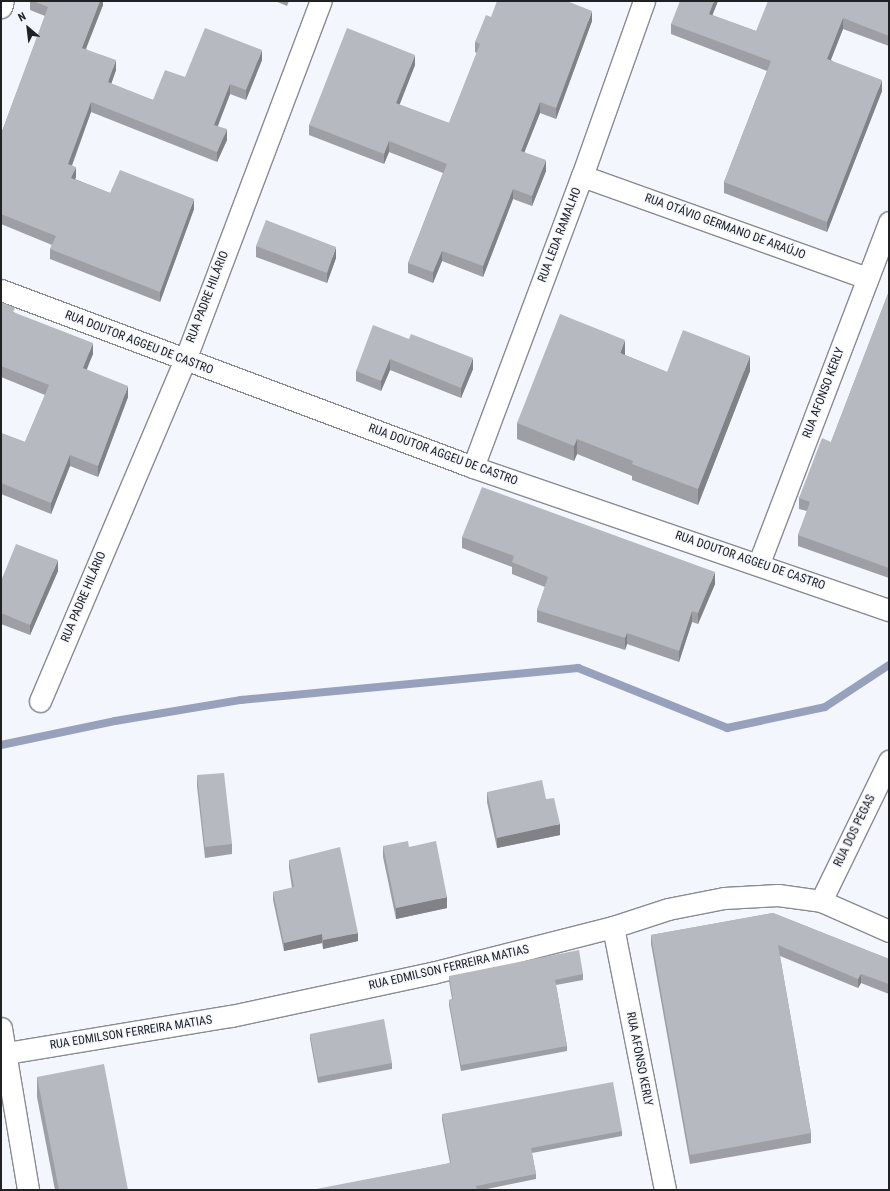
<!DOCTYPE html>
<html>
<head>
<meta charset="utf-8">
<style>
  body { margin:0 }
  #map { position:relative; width:890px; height:1191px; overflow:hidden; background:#f3f6fd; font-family:"Roboto Condensed",sans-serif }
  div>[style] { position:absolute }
  .stream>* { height:8px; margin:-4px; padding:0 4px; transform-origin:4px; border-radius:4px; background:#97a1bc }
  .roads { filter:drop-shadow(1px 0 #888b92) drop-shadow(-1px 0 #888b92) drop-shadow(0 1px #888b92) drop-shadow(0 -1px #888b92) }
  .minor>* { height:21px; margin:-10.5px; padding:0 10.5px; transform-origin:10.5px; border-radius:10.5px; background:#fff }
  .wall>* { inset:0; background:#9d9fa5 }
  .shaded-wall>* { inset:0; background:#808286 }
  .building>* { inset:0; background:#b7b9c0 }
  span { translate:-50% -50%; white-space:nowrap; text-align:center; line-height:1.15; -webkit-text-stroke:3px #f3f6fd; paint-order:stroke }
  .street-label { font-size:12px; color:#202123 }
  .frame { position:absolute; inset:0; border:2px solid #202123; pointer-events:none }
  .north { position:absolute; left:8px; top:8px; width:40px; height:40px; -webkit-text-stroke:3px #f3f6fd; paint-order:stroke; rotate:332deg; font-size:11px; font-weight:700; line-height:16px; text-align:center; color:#202123 }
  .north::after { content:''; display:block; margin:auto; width:14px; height:18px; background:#202123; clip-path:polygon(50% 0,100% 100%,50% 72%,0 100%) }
</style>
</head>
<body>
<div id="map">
  <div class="stream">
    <div style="left:1px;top:745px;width:116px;rotate:-11.9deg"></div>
    <div style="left:115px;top:721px;width:128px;rotate:-9.5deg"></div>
    <div style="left:241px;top:700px;width:339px;rotate:-5.4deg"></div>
    <div style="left:578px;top:668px;width:161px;rotate:21.9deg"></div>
    <div style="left:727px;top:728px;width:100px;rotate:-12.1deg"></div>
    <div style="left:825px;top:707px;width:77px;rotate:-33.3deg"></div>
  </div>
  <div class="roads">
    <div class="minor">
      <div style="left:1px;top:7px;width:6px;rotate:-72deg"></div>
      <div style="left:582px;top:176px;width:303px;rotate:19.7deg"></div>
      <div style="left:1px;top:290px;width:504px;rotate:20.56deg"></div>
      <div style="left:473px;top:467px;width:440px;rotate:19deg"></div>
      <div style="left:473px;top:467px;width:311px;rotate:-69.5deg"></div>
      <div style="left:582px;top:176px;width:186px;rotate:-70.5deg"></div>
      <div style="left:759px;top:563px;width:365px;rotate:-69.1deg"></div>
      <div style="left:40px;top:701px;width:371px;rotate:-67deg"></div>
      <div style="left:185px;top:360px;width:384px;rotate:-69.3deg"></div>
      <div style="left:821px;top:901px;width:156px;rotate:-64.1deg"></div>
      <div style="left:613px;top:927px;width:268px;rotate:78.8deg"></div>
      <div style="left:1px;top:1028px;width:164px;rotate:80.5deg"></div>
      <div style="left:1px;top:1054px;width:233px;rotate:-9.4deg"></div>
      <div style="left:231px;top:1016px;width:206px;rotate:-12.1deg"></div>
      <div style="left:432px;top:973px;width:187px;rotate:-14.3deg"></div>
      <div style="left:613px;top:927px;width:58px;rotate:-18.1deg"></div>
      <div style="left:668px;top:909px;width:57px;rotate:-11.1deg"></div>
      <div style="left:724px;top:898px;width:54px;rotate:-3.2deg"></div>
      <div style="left:778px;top:895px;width:43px;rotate:7.9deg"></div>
      <div style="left:821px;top:901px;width:74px;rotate:23.8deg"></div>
    </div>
  </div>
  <div class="wall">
    <div style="clip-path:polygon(30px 1px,103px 1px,103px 5px,86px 49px,116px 70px,111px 84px,153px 100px,185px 77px,262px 60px,246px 100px,230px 94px,218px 126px,227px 140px,217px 162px,91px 112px,72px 166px,76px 177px,75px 179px,110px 193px,194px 209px,160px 302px,50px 259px,50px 249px,52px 245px,1px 224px,1px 134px,45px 16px,30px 10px)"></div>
    <div style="clip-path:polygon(275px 1px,289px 1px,287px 6px)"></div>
    <div style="clip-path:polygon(718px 1px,712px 15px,756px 31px,889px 1px,889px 46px,843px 29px,831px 60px,882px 91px,827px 232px,724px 193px,724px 182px,767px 71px,671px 34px,671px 24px)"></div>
    <div style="clip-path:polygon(491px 17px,592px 21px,556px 119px,540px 113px,524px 152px,546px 171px,532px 206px,513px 199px,483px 277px,442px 261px,433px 283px,408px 273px,408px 263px,443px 173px,389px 152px,384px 164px,309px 135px,309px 125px,415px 65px,399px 105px,449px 123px,477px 53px,475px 52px,475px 42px)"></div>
    <div style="clip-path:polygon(256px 246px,336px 258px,327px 283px,256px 257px)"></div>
    <div style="clip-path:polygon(889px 291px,889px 578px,798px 546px,798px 535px,807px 511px,799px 509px,799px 498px,831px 442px)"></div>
    <div style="clip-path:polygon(1px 302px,15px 313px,93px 354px,86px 369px,128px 397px,98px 477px,70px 466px,51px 514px,1px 494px,1px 433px,25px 442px,45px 395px,1px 377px)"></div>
    <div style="clip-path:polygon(409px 339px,473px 369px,461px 398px,390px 370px,381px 391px,356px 381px,356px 371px)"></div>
    <div style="clip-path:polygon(625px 355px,667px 372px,750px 371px,698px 505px,632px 480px,632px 476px,577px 454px,574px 461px,517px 439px,517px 423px)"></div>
    <div style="clip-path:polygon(462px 537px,715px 584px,698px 624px,692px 622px,679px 662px,627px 644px,625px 650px,537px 622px,537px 610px,545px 587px,512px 574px,512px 567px,462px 548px)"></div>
    <div style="clip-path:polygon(58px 571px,30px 635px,1px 624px,1px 581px)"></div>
    <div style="clip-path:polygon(197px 775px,232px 844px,232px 854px,205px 858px,197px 786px)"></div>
    <div style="clip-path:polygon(487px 792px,546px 799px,560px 835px,497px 848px,487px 802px)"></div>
    <div style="clip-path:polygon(383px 846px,447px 908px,396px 919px,383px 857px)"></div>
    <div style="clip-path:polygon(289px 860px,358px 941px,323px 949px,322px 943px,284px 951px,273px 900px,273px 892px,292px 888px,289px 868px)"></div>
    <div style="clip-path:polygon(773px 913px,889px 959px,889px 994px,861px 983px,858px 988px,780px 956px,811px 1133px,811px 1143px,690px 1164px,651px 944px,651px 935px)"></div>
    <div style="clip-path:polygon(583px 974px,583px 980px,556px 985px,567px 1046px,567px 1051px,461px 1071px,449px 1005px,449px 1000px,452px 999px,449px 981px,449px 976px)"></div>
    <div style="clip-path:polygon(310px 1034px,392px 1063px,392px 1069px,318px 1083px,310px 1039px)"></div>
    <div style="clip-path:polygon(37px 1077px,128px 1190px,55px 1190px,37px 1097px)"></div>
    <div style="clip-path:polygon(442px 1114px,622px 1131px,622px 1136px,532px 1153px,536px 1174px,536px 1179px,482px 1190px,316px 1190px,450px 1163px,442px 1120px)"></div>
  </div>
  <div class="shaded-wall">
    <div style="clip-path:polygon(100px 1px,103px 1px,103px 5px,82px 58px,82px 48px)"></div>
    <div style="clip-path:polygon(714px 1px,718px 1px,709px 24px,709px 14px)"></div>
    <div style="clip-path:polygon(592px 11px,592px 21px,556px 119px,556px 108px)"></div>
    <div style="clip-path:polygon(843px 18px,843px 29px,827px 69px,827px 59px)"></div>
    <div style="clip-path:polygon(262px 50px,262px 60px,246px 100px,246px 90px)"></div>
    <div style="clip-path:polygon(415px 55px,415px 65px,396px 114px,396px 103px)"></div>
    <div style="clip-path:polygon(116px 60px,116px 70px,108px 93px,108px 82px)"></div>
    <div style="clip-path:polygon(882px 80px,882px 91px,827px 232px,827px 222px)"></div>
    <div style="clip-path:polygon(230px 84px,230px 94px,214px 135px,214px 125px)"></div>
    <div style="clip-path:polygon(91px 102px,91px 112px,68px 175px,68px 164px)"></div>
    <div style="clip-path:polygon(540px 102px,540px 113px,521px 161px,521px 151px)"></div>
    <div style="clip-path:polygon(227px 129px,227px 140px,217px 162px,217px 152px)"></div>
    <div style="clip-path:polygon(389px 141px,389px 152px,384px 164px,384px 154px)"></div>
    <div style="clip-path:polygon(546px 160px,546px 171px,532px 206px,532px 196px)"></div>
    <div style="clip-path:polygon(76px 167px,76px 177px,71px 188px,71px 178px)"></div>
    <div style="clip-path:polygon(513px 189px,513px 199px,483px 277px,483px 266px)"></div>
    <div style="clip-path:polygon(194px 199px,194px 209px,160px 302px,160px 292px)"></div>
    <div style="clip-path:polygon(336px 247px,336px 258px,327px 283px,327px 273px)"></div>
    <div style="clip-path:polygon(442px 251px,442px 261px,433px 283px,433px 272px)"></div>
    <div style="clip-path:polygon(625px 340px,625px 356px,620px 353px)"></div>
    <div style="clip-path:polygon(93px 343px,93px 354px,83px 379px,83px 368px)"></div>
    <div style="clip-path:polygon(750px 356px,750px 371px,698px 505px,698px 489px)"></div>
    <div style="clip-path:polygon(473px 358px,473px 369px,461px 398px,461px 388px)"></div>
    <div style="clip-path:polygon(390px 359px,390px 370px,381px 391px,381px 381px)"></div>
    <div style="clip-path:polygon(128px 386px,128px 397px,98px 477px,98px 466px)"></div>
    <div style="clip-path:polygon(577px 439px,577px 454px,574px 461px,574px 446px)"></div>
    <div style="clip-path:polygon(70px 455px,70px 466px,51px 514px,51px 503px)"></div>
    <div style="clip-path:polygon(58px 560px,58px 571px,30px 635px,30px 625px)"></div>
    <div style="clip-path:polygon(715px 572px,715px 584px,698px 624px,698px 613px)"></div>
    <div style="clip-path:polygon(692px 611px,692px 622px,679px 662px,679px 651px)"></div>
    <div style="clip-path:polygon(627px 633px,627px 644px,625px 650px,625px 638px)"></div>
    <div style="clip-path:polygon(560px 824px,560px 835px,497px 848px,497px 838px)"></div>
    <div style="clip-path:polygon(447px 897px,447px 908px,396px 919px,396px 908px)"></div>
    <div style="clip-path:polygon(358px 933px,358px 941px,323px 949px,323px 940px)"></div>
    <div style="clip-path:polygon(322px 934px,322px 943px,284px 951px,284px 943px)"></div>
    <div style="clip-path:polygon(861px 974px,861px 983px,858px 988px,858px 979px)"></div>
  </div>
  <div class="building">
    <div style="clip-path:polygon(33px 1px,100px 1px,82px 48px,116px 60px,108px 82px,153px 100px,165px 70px,185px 77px,205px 28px,262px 50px,246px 90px,230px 84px,214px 125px,227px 129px,217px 152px,91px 102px,68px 164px,76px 167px,71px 178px,110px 193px,120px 170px,194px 199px,160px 292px,50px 249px,56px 236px,1px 214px,1px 134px,48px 7px)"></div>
    <div style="clip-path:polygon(497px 1px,567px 1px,592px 11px,556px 108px,540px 102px,521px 151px,546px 160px,532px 196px,513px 189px,483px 266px,442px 251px,433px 272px,408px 263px,447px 164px,389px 141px,384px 154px,309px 125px,347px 28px,415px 55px,396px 103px,449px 123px,480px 44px,475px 42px,486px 15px,491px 17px)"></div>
    <div style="clip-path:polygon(680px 1px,714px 1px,709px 14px,756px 31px,768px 1px,889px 1px,889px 36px,843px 18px,827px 59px,882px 80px,827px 222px,724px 182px,771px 61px,671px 24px)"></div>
    <div style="clip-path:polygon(266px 220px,336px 247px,327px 273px,256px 246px)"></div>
    <div style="clip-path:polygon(889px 291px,889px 568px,798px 535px,810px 502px,799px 498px,822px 438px,831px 442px)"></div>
    <div style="clip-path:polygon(1px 302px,15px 308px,13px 312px,93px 343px,83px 368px,128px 386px,98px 466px,70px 455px,51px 503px,1px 483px,1px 433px,25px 442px,49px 385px,1px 366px)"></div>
    <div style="clip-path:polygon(560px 314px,625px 340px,620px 353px,667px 372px,683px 330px,750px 356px,698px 489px,632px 464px,633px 461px,577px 439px,574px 446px,517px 423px)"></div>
    <div style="clip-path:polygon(373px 325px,409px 339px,411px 334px,473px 358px,461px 388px,390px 359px,381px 381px,356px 371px)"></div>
    <div style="clip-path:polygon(482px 487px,715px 572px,698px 613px,692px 611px,679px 651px,627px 633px,625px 638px,537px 610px,548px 577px,512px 562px,514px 556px,462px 537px)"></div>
    <div style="clip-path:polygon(16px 544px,58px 560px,30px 625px,1px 613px,1px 581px)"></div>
    <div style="clip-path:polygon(224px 773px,232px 844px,205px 847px,197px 775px)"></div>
    <div style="clip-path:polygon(542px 780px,546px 799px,554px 798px,560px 824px,497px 838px,487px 792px)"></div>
    <div style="clip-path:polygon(408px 841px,409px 847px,436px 841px,447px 897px,396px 908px,383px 846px)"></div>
    <div style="clip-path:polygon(340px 847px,358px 933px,323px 940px,322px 934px,284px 943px,273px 892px,294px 887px,289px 860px)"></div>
    <div style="clip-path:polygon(773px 913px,889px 959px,889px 984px,861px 974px,858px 979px,778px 945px,811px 1133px,690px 1155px,651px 935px)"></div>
    <div style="clip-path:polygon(579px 950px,583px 974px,555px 980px,567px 1046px,461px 1065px,449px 1000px,453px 999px,449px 976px)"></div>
    <div style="clip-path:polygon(384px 1019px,392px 1063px,318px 1077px,310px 1034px)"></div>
    <div style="clip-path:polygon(104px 1064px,128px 1190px,59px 1190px,37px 1077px)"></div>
    <div style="clip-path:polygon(613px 1082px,622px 1131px,531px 1148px,536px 1174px,476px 1186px,477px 1190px,316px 1190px,316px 1189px,451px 1163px,442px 1114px)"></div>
  </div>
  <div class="street-label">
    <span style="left:725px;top:227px;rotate:20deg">RUA OTÁVIO GERMANO DE ARAÚJO</span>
    <span style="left:560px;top:235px;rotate:-69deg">RUA LEDA RAMALHO</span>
    <span style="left:208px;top:297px;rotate:-69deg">RUA PADRE HILÁRIO</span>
    <span style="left:139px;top:343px;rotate:21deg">RUA DOUTOR AGGEU DE CASTRO</span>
    <span style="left:824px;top:393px;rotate:-69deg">RUA AFONSO KERLY</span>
    <span style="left:443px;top:455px;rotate:20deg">RUA DOUTOR AGGEU DE CASTRO</span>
    <span style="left:750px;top:561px;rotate:19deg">RUA DOUTOR AGGEU DE CASTRO</span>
    <span style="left:84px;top:597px;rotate:-67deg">RUA PADRE HILÁRIO</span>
    <span style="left:855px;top:831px;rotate:-64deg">RUA DOS PEGAS</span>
    <span style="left:449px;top:968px;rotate:-13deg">RUA EDMILSON FERREIRA MATIAS</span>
    <span style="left:131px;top:1033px;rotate:-9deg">RUA EDMILSON FERREIRA MATIAS</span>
    <span style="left:639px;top:1059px;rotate:79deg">RUA AFONSO KERLY</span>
  </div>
  <div class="frame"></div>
  <div class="north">N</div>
</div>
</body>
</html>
